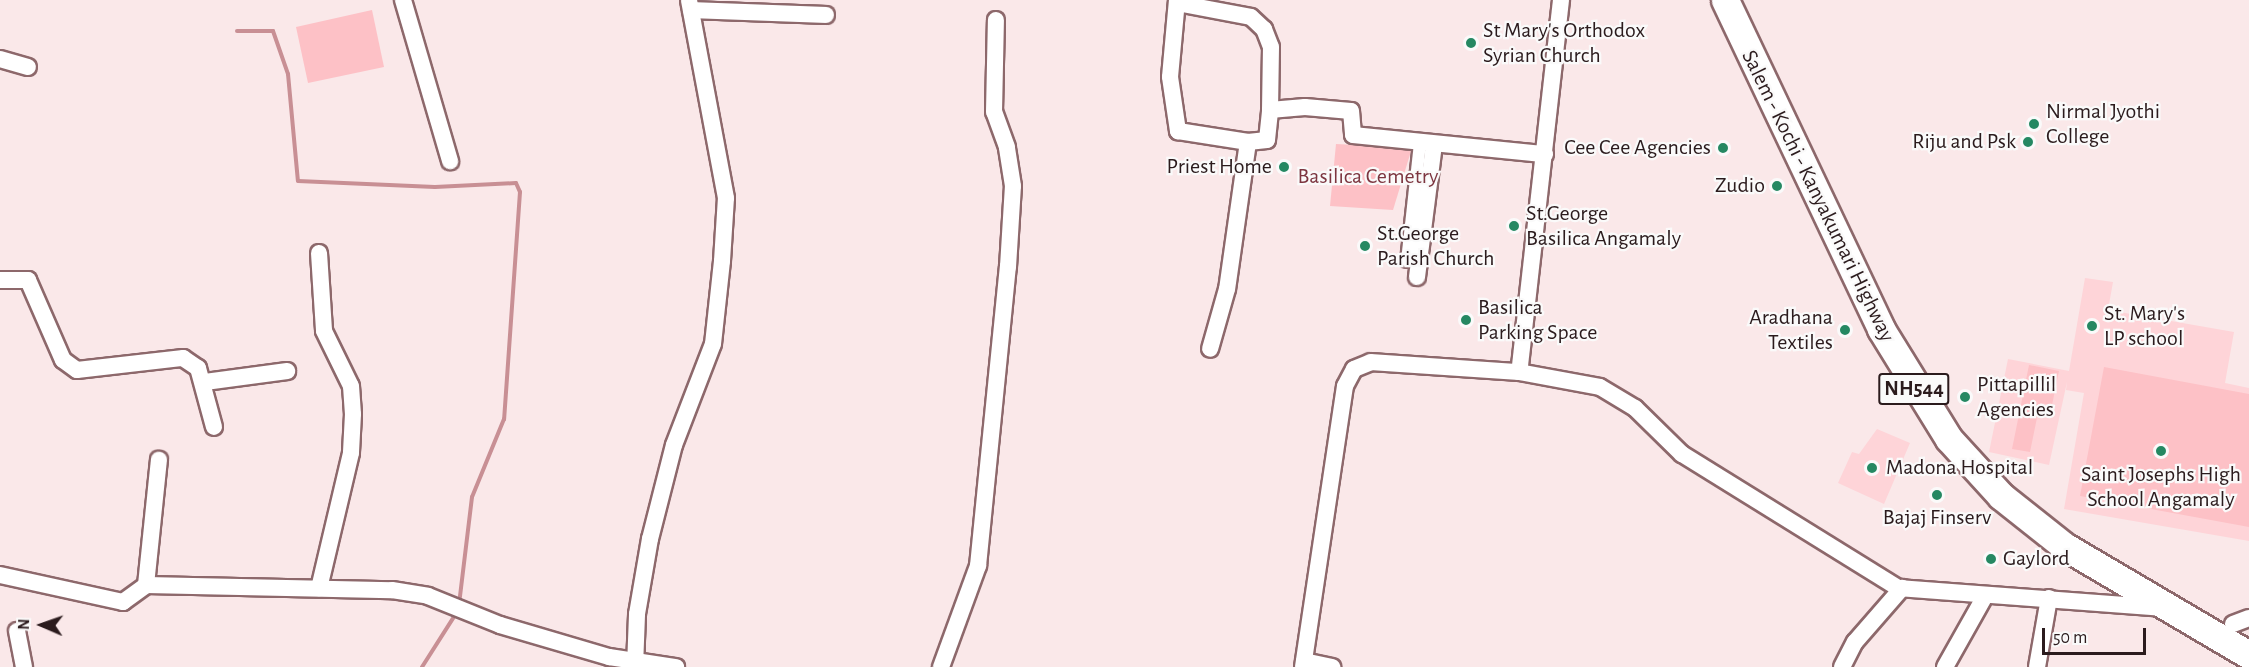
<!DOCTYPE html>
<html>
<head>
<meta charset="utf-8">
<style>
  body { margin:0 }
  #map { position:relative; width:2249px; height:667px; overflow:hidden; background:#fae8e9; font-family:"Alegreya Sans",sans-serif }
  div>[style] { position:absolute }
  .built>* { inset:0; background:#fed4d8 }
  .green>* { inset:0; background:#fdc1c6 }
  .stream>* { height:4px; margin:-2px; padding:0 2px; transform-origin:2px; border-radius:2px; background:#c88f94 }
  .roads { filter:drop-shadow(2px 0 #8d686b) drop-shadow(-2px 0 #8d686b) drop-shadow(0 2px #8d686b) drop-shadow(0 -2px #8d686b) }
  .pedestrian>* { height:12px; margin:-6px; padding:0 6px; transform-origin:6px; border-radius:6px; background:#fff }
  .minor>* { height:16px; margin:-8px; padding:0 8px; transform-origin:8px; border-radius:8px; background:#fff }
  .trunk>* { height:27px; margin:-13.5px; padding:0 13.5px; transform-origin:13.5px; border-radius:13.5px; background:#fff }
  .dots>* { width:16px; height:16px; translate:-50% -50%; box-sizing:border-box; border:3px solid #fafafa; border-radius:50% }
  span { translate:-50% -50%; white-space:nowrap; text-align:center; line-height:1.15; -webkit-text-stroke:4.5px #fafafa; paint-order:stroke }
  .shield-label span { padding:2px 4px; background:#fafafa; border:2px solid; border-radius:4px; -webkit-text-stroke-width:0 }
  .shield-label { font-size:21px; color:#2b1b1d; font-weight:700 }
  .poi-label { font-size:22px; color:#2b1b1d }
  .left { translate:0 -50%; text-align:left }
  .right { translate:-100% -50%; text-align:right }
  .park-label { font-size:22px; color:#7d3640 }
  .street-label { font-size:22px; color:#2b1b1d }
  .north { position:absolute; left:12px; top:595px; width:60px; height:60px; -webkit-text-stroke:4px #fafafa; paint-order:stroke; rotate:272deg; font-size:16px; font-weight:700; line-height:24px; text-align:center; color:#2b1b1d }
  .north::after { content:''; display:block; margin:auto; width:21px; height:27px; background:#2b1b1d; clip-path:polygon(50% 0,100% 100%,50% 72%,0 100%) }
  .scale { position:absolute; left:2042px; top:628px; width:104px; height:27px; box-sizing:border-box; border:3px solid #2b1b1d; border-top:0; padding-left:8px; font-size:18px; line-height:21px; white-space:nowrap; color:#2b1b1d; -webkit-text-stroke:4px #fafafa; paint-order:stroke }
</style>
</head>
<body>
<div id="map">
  <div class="built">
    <div style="clip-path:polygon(2085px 278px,2113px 282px,2108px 310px,2234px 332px,2225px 383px,2249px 388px,2249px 541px,2064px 509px,2084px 393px,2066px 390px,2067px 382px,2049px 465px,1989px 452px,2008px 359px,2069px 371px)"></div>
    <div style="clip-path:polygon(1877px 429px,1910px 443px,1884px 504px,1838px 483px,1852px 452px,1859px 454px)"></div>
  </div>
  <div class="green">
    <div style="clip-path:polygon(372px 10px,384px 67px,308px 83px,296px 27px)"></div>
    <div style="clip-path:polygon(1336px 144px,1412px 148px,1393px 210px,1330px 206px)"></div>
    <div style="clip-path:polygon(2029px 365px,2059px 371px,2052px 405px,2040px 403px,2030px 452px,2012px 449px)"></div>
    <div style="clip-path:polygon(2104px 367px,2249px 394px,2249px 527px,2080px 496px)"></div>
  </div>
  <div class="stream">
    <div style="left:237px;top:31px;width:36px"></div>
    <div style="left:273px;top:31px;width:46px;rotate:70.8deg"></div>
    <div style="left:288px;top:74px;width:107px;rotate:84.7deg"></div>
    <div style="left:298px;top:181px;width:137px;rotate:2.5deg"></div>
    <div style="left:435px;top:187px;width:81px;rotate:-2.8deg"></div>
    <div style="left:516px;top:183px;width:10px;rotate:66deg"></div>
    <div style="left:520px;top:192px;width:228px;rotate:94deg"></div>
    <div style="left:504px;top:419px;width:84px;rotate:112.3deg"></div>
    <div style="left:472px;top:497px;width:109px;rotate:96.9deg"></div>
    <div style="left:422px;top:667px;width:65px;rotate:-57.5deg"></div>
  </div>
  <div class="roads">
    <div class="pedestrian">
      <div style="left:1407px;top:261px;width:119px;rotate:-83.7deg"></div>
    </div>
    <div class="minor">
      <div style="left:403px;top:0;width:168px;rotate:73.7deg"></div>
      <div style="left:1177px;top:0;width:77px;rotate:95.2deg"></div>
      <div style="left:1170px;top:77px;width:55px;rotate:81.6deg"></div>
      <div style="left:1178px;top:131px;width:71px;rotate:8.9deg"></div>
      <div style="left:1248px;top:142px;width:148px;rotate:98.1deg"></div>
      <div style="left:1227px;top:289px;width:62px;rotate:105.8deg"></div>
      <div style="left:1561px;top:0;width:374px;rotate:96.4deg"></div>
      <div style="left:1519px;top:372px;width:82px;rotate:10.5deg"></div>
      <div style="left:1600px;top:387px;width:41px;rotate:31deg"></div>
      <div style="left:1635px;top:408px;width:66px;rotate:44.4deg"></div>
      <div style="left:1682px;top:454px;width:254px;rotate:31.8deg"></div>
      <div style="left:1898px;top:588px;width:264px;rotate:4.3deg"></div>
      <div style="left:1177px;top:3px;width:75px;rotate:10.7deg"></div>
      <div style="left:1251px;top:17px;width:18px;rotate:43deg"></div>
      <div style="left:1264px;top:29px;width:19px;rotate:69deg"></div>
      <div style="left:1271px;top:47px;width:63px;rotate:90.9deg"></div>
      <div style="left:691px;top:10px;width:135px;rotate:2.1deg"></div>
      <div style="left:0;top:59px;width:29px;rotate:16deg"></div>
      <div style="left:1248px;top:142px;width:19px;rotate:-6deg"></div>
      <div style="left:1267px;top:140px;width:30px;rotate:-84deg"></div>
      <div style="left:1270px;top:110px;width:35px;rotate:-5deg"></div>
      <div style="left:1305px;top:107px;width:46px;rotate:5deg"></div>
      <div style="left:1351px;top:111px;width:24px;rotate:85deg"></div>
      <div style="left:1353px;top:135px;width:193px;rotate:5.7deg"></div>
      <div style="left:319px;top:253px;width:78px;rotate:86.3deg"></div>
      <div style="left:324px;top:331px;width:61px;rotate:63.9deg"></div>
      <div style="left:351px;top:386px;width:28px;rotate:86deg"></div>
      <div style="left:353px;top:414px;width:39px;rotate:93deg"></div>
      <div style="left:351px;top:453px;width:139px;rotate:103.3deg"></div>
      <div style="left:1417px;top:277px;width:134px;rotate:-82.7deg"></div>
      <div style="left:0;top:280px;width:28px"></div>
      <div style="left:28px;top:280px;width:87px;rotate:66.4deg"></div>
      <div style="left:63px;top:360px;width:17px;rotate:36deg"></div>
      <div style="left:77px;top:370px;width:107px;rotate:-6.5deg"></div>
      <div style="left:183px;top:358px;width:18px;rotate:34deg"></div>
      <div style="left:198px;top:368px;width:61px;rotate:74.8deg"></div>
      <div style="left:205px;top:382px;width:83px;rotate:-7.6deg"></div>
      <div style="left:0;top:575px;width:126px;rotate:12.4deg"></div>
      <div style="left:123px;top:602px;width:29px;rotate:-36deg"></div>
      <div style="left:146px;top:585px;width:246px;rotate:1.2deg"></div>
      <div style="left:392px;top:590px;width:36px;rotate:9deg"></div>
      <div style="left:428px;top:596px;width:78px;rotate:21.9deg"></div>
      <div style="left:500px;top:625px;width:114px;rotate:16.4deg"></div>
      <div style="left:609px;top:657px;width:68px;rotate:8.5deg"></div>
      <div style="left:146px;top:585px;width:126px;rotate:-84.1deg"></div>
      <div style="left:2233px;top:624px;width:17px;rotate:-21deg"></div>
      <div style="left:17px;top:631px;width:37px;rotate:79deg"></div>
      <div style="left:1304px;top:661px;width:29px;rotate:12deg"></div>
      <div style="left:635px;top:667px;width:53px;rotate:-87.8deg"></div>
      <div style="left:637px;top:614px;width:76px;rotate:-80.2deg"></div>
      <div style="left:650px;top:539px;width:97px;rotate:-75.7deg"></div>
      <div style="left:674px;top:445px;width:108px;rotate:-68.9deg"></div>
      <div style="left:713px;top:344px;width:83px;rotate:-83.8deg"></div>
      <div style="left:722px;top:261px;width:63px;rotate:-86.4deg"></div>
      <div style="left:726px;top:198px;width:201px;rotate:-100.6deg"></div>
      <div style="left:941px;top:667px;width:108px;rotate:-69.9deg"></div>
      <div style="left:978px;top:566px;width:301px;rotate:-84.3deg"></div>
      <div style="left:1008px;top:267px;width:81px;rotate:-86.5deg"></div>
      <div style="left:1013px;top:186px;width:39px;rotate:-99deg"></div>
      <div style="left:1007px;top:147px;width:37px;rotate:-110deg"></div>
      <div style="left:994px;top:112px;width:92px;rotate:-88.8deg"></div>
      <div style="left:1303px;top:667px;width:284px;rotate:-81.5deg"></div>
      <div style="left:1345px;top:386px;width:19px;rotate:-62deg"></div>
      <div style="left:1354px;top:369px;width:18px;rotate:-22deg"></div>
      <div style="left:1371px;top:362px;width:148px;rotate:3.9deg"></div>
      <div style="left:1842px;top:667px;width:28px;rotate:-63deg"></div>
      <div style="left:1855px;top:642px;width:72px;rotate:-49deg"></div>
      <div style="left:1945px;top:667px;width:81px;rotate:-60.6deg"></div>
      <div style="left:2037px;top:667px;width:70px;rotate:-80.1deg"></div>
    </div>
    <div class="trunk">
      <div style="left:1725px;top:0;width:364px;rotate:64.6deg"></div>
      <div style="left:1881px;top:329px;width:129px;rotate:58.3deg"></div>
      <div style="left:1949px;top:439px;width:77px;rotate:47.6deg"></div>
      <div style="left:2001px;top:496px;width:80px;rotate:38.4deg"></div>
      <div style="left:2064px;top:546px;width:215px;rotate:30.5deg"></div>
    </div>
  </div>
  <div class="dots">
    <div style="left:1471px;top:43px;background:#258862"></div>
    <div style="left:2034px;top:124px;background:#258862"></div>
    <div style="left:2028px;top:142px;background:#258862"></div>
    <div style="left:1723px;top:148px;background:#258862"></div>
    <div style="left:1284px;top:167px;background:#258862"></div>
    <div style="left:1777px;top:186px;background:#258862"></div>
    <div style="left:1514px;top:226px;background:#258862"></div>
    <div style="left:1365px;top:246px;background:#258862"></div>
    <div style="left:1466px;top:320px;background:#258862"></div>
    <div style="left:2092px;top:326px;background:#258862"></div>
    <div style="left:1845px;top:330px;background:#258862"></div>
    <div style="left:1965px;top:397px;background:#258862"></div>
    <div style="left:2161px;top:451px;background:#258862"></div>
    <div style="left:1872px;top:468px;background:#258862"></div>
    <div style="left:1937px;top:495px;background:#258862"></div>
    <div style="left:1991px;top:559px;background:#258862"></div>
  </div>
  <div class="shield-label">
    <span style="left:1914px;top:389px">NH544</span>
  </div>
  <div class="poi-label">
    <span class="left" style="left:1483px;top:43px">St Mary's Orthodox<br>Syrian Church</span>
    <span class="left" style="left:2046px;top:124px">Nirmal Jyothi<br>College</span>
    <span class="right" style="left:2016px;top:142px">Riju and Psk</span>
    <span class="right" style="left:1711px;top:148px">Cee Cee Agencies</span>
    <span class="right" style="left:1272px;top:167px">Priest Home</span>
    <span class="right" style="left:1765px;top:186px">Zudio</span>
    <span class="left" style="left:1526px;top:226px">St.George<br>Basilica Angamaly</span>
    <span class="left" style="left:1377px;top:246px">St.George<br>Parish Church</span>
    <span class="left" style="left:1478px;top:320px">Basilica<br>Parking Space</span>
    <span class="left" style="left:2104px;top:326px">St. Mary's<br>LP school</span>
    <span class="right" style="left:1833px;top:330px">Aradhana<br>Textiles</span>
    <span class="left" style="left:1977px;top:397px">Pittapillil<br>Agencies</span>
    <span class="left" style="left:1886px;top:468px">Madona Hospital</span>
    <span style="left:2161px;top:487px">Saint Josephs High<br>School Angamaly</span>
    <span style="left:1937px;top:518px">Bajaj Finserv</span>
    <span class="left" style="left:2003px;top:559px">Gaylord</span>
  </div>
  <div class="park-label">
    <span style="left:1368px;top:177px">Basilica Cemetry</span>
  </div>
  <div class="street-label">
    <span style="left:1818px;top:196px;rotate:64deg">Salem - Kochi - Kanyakumari Highway</span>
  </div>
  <div class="north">N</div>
  <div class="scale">50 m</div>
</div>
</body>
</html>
